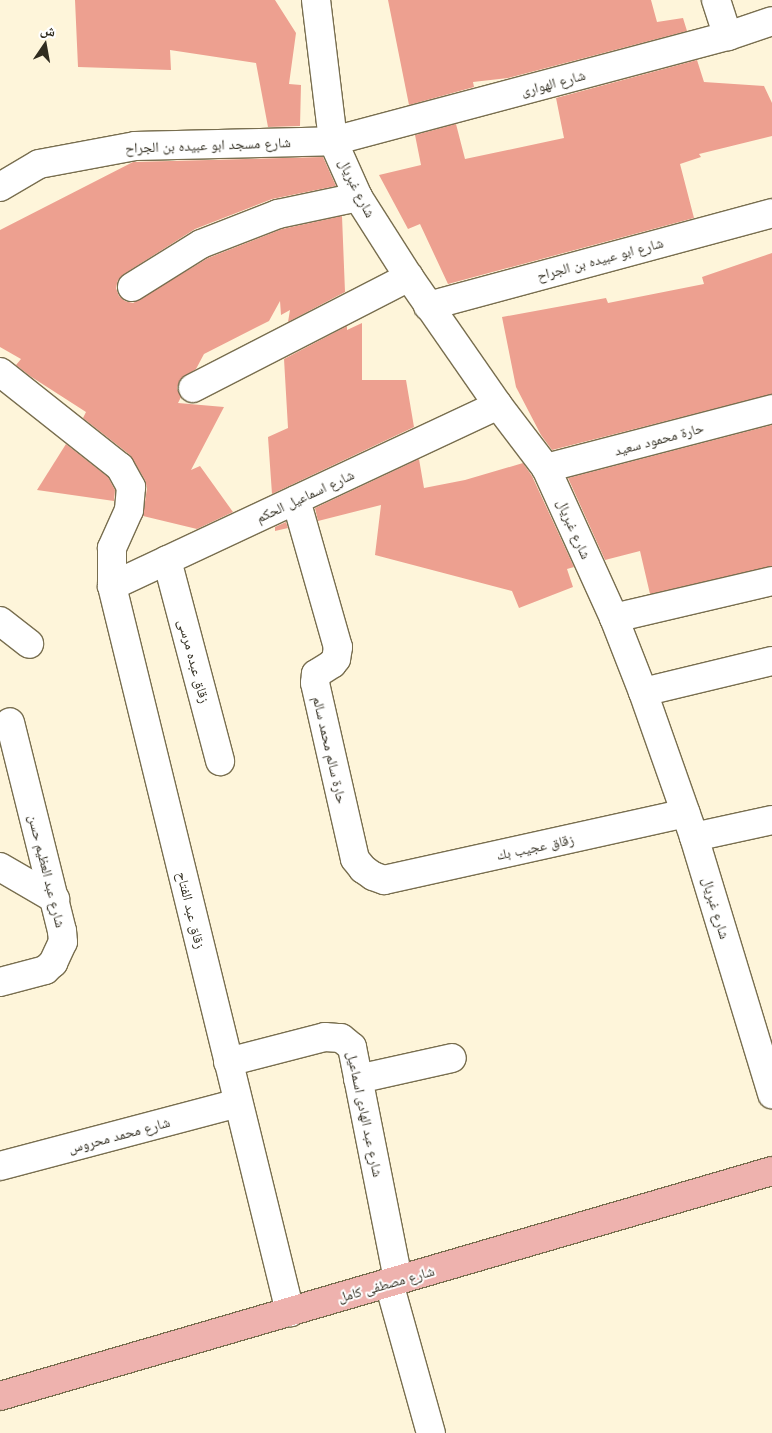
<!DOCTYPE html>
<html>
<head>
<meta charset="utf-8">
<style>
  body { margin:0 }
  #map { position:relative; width:772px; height:1433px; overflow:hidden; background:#fef5da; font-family:Inter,"Noto Naskh Arabic",sans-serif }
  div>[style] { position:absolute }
  .building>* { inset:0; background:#eda090 }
  .roads { filter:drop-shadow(1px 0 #786e4f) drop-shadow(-1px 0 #786e4f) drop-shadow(0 1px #786e4f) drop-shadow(0 -1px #786e4f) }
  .minor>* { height:28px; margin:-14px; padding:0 14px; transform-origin:14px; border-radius:14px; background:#fff }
  .major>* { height:28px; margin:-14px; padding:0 14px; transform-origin:14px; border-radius:14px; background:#eeb2ae }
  span { translate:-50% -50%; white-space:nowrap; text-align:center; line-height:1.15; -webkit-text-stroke:4px #fff; paint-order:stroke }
  .street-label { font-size:14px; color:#302c1f }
  .north { position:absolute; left:20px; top:20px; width:50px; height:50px; -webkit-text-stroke:4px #fff; paint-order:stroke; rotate:12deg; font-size:14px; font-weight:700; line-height:20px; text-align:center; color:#302c1f }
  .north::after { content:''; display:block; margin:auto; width:18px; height:22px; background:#302c1f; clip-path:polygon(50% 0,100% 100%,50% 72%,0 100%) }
</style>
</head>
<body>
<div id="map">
  <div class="building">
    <div style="clip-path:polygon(75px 0,275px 0,296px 33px,289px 84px,301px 85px,300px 126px,268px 127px,256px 63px,170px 50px,171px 70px,78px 67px)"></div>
    <div style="clip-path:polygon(388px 0,651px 0,657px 22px,683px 18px,687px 31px,508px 78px,473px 82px,474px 87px,409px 105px)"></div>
    <div style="clip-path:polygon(697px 60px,704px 82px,764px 86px,772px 103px,772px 136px,699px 154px,701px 157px,680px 164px,694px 218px,448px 284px,420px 224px,408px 229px,379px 175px,421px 165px,415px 135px,456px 124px,465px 159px,564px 138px,556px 98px)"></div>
    <div style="clip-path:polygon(323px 157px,336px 186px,272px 199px,195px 229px,124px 274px,118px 280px,116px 288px,119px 296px,125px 301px,133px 303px,208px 258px,282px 229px,342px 216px,345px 292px,288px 322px,290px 310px,281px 315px,280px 301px,269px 321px,204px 354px,196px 369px,180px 380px,177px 388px,181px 397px,178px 403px,224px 407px,191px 470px,200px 466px,233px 512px,197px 529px,143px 516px,147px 488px,145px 480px,130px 455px,83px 418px,86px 412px,30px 376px,16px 365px,21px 359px,0 347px,0 230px,133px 162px)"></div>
    <div style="clip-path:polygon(772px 253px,772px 394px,552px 450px,541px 435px,516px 387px,502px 317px,606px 298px,608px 303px,704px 284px,702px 277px)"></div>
    <div style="clip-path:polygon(362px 323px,362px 380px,406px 380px,414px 427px,272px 494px,268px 437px,288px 428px,284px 359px,347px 326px,347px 330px)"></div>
    <div style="clip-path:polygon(772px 425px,772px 566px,650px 594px,640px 551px,605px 560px,568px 478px)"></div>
    <div style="clip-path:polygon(66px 444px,108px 477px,115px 490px,114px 501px,37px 490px)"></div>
    <div style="clip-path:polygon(419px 459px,424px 488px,465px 480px,523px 463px,532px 476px,574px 567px,567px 569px,573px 587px,519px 608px,512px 591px,375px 555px,381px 505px,318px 521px,315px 508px)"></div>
    <div style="clip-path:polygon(286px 522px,288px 528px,275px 531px,275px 527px)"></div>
  </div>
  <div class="roads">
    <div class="minor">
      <div style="left:316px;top:0;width:142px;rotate:83.1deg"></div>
      <div style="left:333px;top:141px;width:61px;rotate:65.9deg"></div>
      <div style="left:358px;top:197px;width:95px;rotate:57.5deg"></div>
      <div style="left:409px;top:277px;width:156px;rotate:55.2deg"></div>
      <div style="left:498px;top:405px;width:79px;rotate:52.7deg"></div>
      <div style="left:546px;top:468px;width:165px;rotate:65.6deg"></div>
      <div style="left:614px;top:618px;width:79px;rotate:68.6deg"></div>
      <div style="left:643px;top:692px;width:154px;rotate:70.6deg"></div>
      <div style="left:694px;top:837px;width:269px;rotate:73.1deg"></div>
      <div style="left:716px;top:0;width:38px;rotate:72deg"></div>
      <div style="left:0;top:187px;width:45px;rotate:-30.5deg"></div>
      <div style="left:39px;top:164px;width:98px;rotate:-10.6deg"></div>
      <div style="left:135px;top:146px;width:198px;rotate:-1.4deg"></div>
      <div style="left:333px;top:141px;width:409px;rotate:-14.9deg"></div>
      <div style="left:728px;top:36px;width:46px;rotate:-18.8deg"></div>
      <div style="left:132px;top:287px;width:81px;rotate:-31.9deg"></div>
      <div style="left:201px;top:244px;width:83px;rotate:-21.3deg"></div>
      <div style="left:278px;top:214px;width:82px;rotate:-12deg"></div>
      <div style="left:428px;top:306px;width:356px;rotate:-15.1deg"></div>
      <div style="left:0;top:372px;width:153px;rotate:38.4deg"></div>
      <div style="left:120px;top:467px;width:23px;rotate:61deg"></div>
      <div style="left:131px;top:487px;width:23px;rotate:95deg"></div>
      <div style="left:129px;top:510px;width:42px;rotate:114.1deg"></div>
      <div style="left:112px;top:548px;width:38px;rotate:90deg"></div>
      <div style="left:112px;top:586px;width:748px;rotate:76.22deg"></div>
      <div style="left:193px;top:388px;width:243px;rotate:-27.2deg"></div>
      <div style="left:546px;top:468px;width:234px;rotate:-14.6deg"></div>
      <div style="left:296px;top:500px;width:153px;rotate:74.1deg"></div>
      <div style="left:338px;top:647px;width:12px;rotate:99deg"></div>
      <div style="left:336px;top:659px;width:6px;rotate:129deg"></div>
      <div style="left:332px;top:664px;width:19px;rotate:148deg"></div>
      <div style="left:316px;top:674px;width:9px;rotate:96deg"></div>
      <div style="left:315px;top:683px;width:180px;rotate:77.2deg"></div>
      <div style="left:355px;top:859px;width:13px;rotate:51deg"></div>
      <div style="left:363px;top:869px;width:12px;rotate:35deg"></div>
      <div style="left:373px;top:876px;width:12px;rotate:20deg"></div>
      <div style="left:384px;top:880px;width:309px;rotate:-12.5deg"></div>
      <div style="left:167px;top:560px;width:208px;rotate:75.2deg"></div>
      <div style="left:112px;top:586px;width:426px;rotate:-25.1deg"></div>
      <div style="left:614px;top:618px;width:162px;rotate:-13.2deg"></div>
      <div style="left:0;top:621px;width:37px;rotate:38deg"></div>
      <div style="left:643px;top:692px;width:133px;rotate:-13.5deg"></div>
      <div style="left:694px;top:837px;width:80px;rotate:-12.3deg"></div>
      <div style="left:0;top:867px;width:64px;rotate:30.2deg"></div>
      <div style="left:0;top:982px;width:47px;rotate:-14.9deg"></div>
      <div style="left:45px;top:970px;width:11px;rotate:-41deg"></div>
      <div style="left:53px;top:963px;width:23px;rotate:-65deg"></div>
      <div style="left:63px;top:942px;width:11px;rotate:-95deg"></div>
      <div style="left:62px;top:931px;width:215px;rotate:-104deg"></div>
      <div style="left:228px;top:1062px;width:100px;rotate:-14.5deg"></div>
      <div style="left:325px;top:1037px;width:16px;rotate:4deg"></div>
      <div style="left:341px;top:1038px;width:14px;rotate:39deg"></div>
      <div style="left:352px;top:1047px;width:237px;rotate:78.8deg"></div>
      <div style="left:358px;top:1079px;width:96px;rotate:-12.6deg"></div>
      <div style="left:0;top:1166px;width:246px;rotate:-14.8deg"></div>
      <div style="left:389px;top:1283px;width:156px;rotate:74.4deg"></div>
    </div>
    <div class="major">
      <div style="left:0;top:1396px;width:804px;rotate:-16.25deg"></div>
    </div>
  </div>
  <div class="street-label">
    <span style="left:553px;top:83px;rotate:-15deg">شارع الهوارى</span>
    <span style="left:208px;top:145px;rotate:-2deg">شارع مسجد ابو عبيده بن الجراح</span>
    <span style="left:357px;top:188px;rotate:63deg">شارع غبريال</span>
    <span style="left:600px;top:259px;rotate:-15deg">شارع ابو عبيده بن الجراح</span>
    <span style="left:659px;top:439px;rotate:-15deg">حارة محمود سعيد</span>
    <span style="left:305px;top:496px;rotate:-25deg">شارع اسماعيل الحكم</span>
    <span style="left:574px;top:529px;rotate:66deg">شارع غبريال</span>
    <span style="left:194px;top:661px;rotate:75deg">زقاق عبده مرسى</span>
    <span style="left:330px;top:750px;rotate:77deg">حارة سالم محمد سالم</span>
    <span style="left:535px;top:847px;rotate:-12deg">زقاق عجيب بك</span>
    <span style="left:47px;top:871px;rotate:76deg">شارع عبد العظيم حسن</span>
    <span style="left:716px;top:908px;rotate:73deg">شارع غبريال</span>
    <span style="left:191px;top:910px;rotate:76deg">زقاق عبد الفتاح</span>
    <span style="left:365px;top:1114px;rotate:78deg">شارع عبد الهادى اسماعيل</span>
    <span style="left:119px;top:1135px;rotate:-15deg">شارع محمد محروس</span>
    <span style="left:386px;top:1284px;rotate:-16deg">شارع مصطفى كامل</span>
  </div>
  <div class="north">ش</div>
</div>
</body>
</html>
